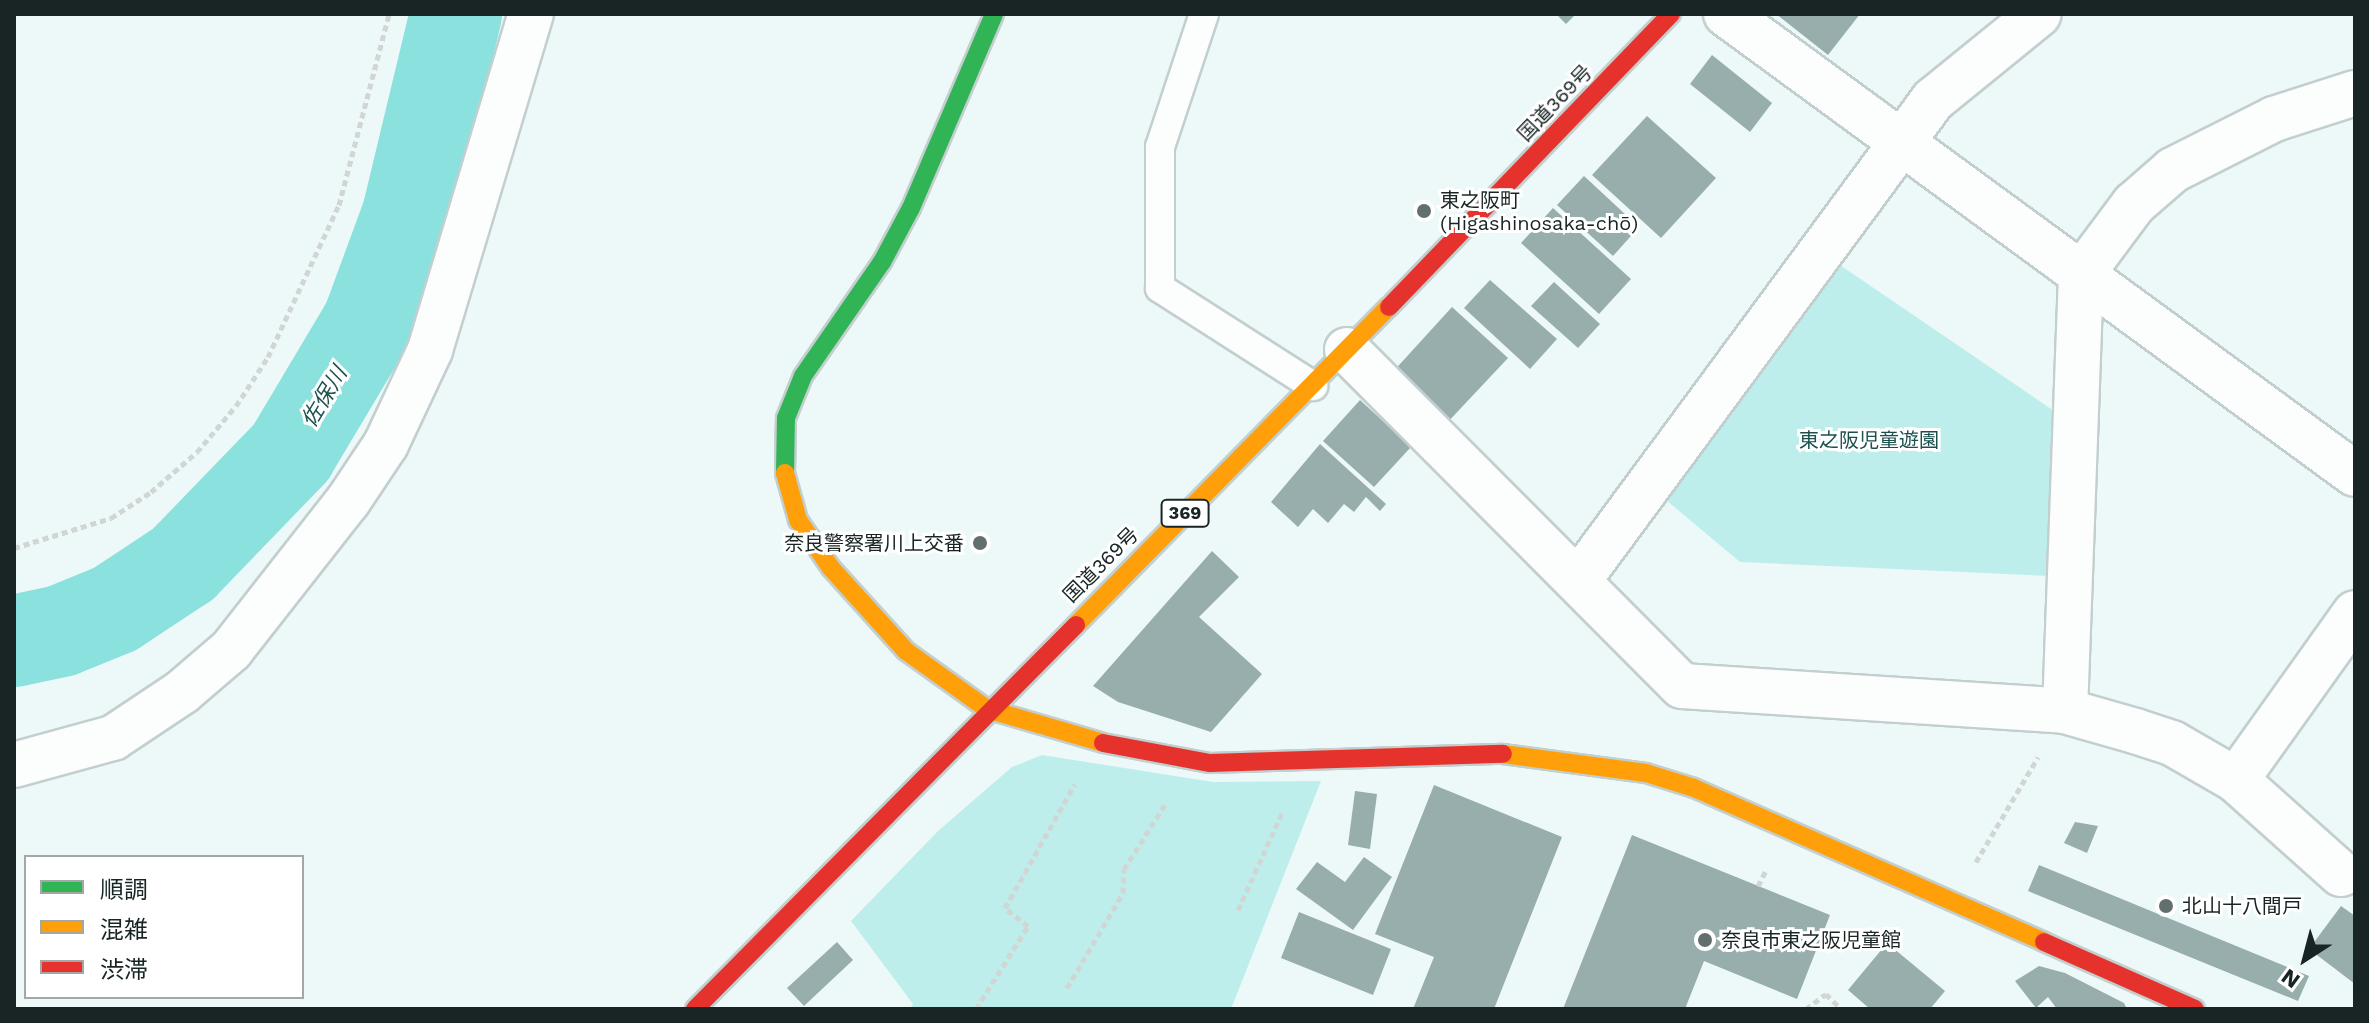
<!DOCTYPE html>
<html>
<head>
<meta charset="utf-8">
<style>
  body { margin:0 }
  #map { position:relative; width:2369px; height:1023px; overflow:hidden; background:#edf9f8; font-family:"Work Sans","Noto Sans JP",sans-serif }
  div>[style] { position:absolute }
  .green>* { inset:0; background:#bdeeeb }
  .river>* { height:92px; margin:-46px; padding:0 46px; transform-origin:46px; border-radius:46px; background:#8ae1dd }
  .building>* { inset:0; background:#97aead }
  .path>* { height:5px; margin-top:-2.5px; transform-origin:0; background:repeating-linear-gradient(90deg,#d1d5d4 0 6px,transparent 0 10px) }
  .roads { filter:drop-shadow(2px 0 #c3cfce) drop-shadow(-2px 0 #c3cfce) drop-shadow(0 2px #c3cfce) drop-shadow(0 -2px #c3cfce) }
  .lane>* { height:28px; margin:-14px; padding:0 14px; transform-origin:14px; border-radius:14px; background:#fcfefe }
  .street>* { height:44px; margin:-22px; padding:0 22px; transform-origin:22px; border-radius:22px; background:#fcfefe }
  .fast>* { height:18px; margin:-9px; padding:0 9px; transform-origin:9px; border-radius:9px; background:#30b455 }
  .slow>* { height:18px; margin:-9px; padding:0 9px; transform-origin:9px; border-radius:9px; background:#ff9f0a }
  .jam>* { height:18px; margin:-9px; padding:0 9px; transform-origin:9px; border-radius:9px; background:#e5322d }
  .dots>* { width:22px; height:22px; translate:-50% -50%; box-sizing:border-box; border:4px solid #fff; border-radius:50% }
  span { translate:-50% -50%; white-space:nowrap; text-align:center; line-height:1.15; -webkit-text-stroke:6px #fff; paint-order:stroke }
  .shield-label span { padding:2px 6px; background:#fff; border:2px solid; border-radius:6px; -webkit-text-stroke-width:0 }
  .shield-label { font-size:18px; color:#182524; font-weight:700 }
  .street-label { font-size:20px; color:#182524 }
  .poi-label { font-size:20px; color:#182524 }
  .left { translate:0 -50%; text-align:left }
  .right { translate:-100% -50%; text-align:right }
  .park-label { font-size:20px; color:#1c504e }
  .water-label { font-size:22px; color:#1f5351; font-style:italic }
  .frame { position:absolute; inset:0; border:16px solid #182524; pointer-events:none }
  .legend { position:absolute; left:24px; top:855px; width:280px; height:144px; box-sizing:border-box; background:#fff; border:2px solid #a3a8a7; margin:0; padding:10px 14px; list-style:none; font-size:24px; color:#182524 }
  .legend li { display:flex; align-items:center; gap:16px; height:40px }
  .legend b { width:40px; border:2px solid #a3a8a7 }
  .north { position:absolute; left:2265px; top:919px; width:80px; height:80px; -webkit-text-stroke:6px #fff; paint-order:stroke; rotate:216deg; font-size:22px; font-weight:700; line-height:32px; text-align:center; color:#182524 }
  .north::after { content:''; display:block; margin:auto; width:28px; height:36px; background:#182524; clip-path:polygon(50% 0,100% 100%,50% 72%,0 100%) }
</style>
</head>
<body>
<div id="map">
  <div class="green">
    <div style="clip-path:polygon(1834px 261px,2054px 411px,2050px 576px,1740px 562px,1666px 500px)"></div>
    <div style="clip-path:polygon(1042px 755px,1213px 782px,1321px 781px,1231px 1009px,910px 1009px,913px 1004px,851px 921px,938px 831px,1012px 767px)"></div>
  </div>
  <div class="river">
    <div style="left:14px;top:641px;width:48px;rotate:-12deg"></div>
    <div style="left:61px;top:631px;width:58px;rotate:-22.2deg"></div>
    <div style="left:115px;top:609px;width:82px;rotate:-33.5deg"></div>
    <div style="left:183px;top:564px;width:156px;rotate:-46deg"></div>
    <div style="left:291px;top:452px;width:150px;rotate:-59.2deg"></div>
    <div style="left:368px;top:323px;width:116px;rotate:-69.8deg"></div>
    <div style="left:408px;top:214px;width:206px;rotate:-76.5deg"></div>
  </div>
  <div class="building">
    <div style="clip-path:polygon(1556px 14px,1576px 14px,1566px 24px)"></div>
    <div style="clip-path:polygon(1776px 14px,1860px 14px,1828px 55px)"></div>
    <div style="clip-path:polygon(1712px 55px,1772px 103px,1750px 132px,1690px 84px)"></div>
    <div style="clip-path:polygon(1647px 116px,1716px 178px,1661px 238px,1592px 175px)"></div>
    <div style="clip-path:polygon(1584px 176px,1639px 227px,1613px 256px,1557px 205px)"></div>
    <div style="clip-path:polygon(1553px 208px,1631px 279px,1599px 314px,1521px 243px)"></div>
    <div style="clip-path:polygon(1490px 280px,1557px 339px,1530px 369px,1464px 308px)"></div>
    <div style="clip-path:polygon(1554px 282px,1600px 324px,1578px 348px,1531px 306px)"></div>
    <div style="clip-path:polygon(1452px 307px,1508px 358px,1445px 425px,1390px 375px)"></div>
    <div style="clip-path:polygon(1360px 400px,1411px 447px,1374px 487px,1323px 441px)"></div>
    <div style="clip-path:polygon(1320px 444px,1386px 504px,1380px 511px,1366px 497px,1354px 512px,1344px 504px,1328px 523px,1313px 509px,1298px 527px,1271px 502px)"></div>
    <div style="clip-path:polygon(1212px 551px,1239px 577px,1199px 617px,1262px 674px,1211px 732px,1118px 702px,1093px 686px)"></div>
    <div style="clip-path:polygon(1434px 785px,1562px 837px,1494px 1009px,1413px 1009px,1434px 957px,1375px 934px)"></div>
    <div style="clip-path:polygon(1355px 791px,1377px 794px,1370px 849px,1348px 845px)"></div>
    <div style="clip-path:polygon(2075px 822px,2098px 826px,2087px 853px,2064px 843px)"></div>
    <div style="clip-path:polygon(1632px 835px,1830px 915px,1797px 999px,1704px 961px,1685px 1009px,1563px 1009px)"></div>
    <div style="clip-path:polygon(1364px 857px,1392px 877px,1353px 930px,1296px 889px,1317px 862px,1345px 882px)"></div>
    <div style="clip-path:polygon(2039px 865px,2309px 976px,2298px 1001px,2028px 891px)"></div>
    <div style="clip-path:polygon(2341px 906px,2355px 916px,2355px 984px,2309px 949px)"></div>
    <div style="clip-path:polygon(1299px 912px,1391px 949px,1373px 995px,1281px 958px)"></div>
    <div style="clip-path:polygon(837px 942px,853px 960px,804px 1006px,787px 988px)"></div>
    <div style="clip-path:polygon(1887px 943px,1945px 991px,1930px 1009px,1870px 1009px,1848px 990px)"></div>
    <div style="clip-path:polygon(2039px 966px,2065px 973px,2124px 1003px,2127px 1009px,2057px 1009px,2048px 997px,2036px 1008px,2015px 981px)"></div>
  </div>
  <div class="path">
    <div style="left:14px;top:548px;width:102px;rotate:-17.2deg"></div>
    <div style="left:111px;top:518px;width:48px;rotate:-33deg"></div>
    <div style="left:151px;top:492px;width:61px;rotate:-41deg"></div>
    <div style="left:197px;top:452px;width:60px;rotate:-49.7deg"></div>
    <div style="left:236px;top:406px;width:59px;rotate:-56.9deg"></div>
    <div style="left:268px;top:357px;width:168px;rotate:-65deg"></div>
    <div style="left:339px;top:205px;width:197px;rotate:-75.3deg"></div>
    <div style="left:1976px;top:862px;width:122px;rotate:-59.4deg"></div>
    <div style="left:1758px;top:886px;width:18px;rotate:-63deg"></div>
    <div style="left:1238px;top:910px;width:109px;rotate:-65.6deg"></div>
    <div style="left:1067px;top:988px;width:110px;rotate:-59.5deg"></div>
    <div style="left:1123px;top:893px;width:24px;rotate:-88deg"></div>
    <div style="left:1124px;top:869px;width:78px;rotate:-57.5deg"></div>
    <div style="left:976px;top:1009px;width:98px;rotate:-57.9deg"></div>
    <div style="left:1028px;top:926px;width:29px;rotate:-142deg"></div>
    <div style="left:1005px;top:908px;width:142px;rotate:-60.6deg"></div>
    <div style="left:1806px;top:1009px;width:25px;rotate:-37deg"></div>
    <div style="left:1826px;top:994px;width:21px;rotate:45deg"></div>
  </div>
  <div class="roads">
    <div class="lane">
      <div style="left:1204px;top:14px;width:140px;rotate:108.3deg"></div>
      <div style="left:1160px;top:147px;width:141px;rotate:90deg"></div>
      <div style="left:1160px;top:288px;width:182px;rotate:32.6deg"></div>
    </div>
    <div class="street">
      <div style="left:1726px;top:14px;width:779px;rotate:36.18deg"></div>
      <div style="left:1347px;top:350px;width:474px;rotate:45.1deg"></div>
      <div style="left:1682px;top:686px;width:384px;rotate:3.7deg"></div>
      <div style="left:2065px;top:711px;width:73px;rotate:15.9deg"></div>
      <div style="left:2135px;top:731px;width:39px;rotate:18deg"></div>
      <div style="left:2172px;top:743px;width:74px;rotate:30deg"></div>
      <div style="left:2236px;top:780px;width:141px;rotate:41.8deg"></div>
      <div style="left:1578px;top:581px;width:598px;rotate:-53.57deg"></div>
      <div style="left:1933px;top:100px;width:136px;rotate:-39.1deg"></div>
      <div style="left:2065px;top:711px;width:436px;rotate:-87.9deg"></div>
      <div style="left:2081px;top:275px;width:89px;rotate:-53.3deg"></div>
      <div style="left:2134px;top:204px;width:52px;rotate:-41.1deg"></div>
      <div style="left:2173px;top:170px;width:113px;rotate:-26.8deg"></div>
      <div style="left:2274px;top:119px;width:85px;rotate:-17.8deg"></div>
      <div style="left:14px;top:765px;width:103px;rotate:-15.3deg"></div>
      <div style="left:113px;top:738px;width:83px;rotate:-33.7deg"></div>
      <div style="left:182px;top:692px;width:65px;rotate:-40.6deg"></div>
      <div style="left:231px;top:650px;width:189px;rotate:-51.9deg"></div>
      <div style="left:348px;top:501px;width:69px;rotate:-56.3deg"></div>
      <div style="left:386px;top:444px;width:104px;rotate:-64.9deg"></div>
      <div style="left:430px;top:350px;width:351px;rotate:-73.3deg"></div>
      <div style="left:2236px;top:780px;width:205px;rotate:-54.5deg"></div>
    </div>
    <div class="fast">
      <div style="left:785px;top:473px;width:55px;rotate:-89deg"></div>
      <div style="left:786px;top:418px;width:45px;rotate:-68deg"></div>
      <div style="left:803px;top:376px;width:139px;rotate:-55.3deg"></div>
      <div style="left:882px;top:262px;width:61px;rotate:-61.8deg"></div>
      <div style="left:911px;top:208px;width:211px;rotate:-66.8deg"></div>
    </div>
    <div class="slow">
      <div style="left:785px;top:473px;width:49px;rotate:74.5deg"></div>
      <div style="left:798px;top:520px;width:58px;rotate:55.5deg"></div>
      <div style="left:831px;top:568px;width:112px;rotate:47.9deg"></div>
      <div style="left:906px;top:651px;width:100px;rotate:35.6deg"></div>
      <div style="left:987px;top:709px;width:121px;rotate:16.3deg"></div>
      <div style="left:1076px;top:625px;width:446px;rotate:-45.5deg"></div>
      <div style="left:1503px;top:754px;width:144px;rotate:7.6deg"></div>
      <div style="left:1646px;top:773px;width:50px;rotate:17.4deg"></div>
      <div style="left:1694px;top:788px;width:382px;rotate:23.7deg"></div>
    </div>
    <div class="jam">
      <div style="left:1389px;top:307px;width:407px;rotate:-46.1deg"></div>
      <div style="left:1103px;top:743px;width:109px;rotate:10.6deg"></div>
      <div style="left:1210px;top:763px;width:293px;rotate:-1.8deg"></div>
      <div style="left:2044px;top:942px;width:165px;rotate:23.9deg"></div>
      <div style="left:695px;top:1009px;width:541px;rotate:-45.22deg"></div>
    </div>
  </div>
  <div class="dots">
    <div style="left:1424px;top:211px;background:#636f6e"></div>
    <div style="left:980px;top:543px;background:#636f6e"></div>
    <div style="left:2166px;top:906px;background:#636f6e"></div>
    <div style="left:1705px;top:940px;background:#636f6e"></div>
  </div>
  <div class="shield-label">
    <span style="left:1185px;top:513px">369</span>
  </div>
  <div class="street-label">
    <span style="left:1555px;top:103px;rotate:-46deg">国道369号</span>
    <span style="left:1101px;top:565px;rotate:-45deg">国道369号</span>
  </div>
  <div class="poi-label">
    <span class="left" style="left:1440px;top:212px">東之阪町<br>(Higashinosaka-chō)</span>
    <span class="right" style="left:964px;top:543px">奈良警察署川上交番</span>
    <span class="left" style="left:2182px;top:906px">北山十八間戸</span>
    <span class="left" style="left:1721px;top:940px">奈良市東之阪児童館</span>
  </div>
  <div class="park-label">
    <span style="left:1869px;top:440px">東之阪児童遊園</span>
  </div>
  <div class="water-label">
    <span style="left:324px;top:397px;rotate:-59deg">佐保川</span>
  </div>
  <div class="frame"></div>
  <ul class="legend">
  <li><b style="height:10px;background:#30b455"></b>順調</li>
  <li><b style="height:10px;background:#ff9f0a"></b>混雑</li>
  <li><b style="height:10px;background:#e5322d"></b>渋滞</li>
  </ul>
  <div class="north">N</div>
</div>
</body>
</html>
